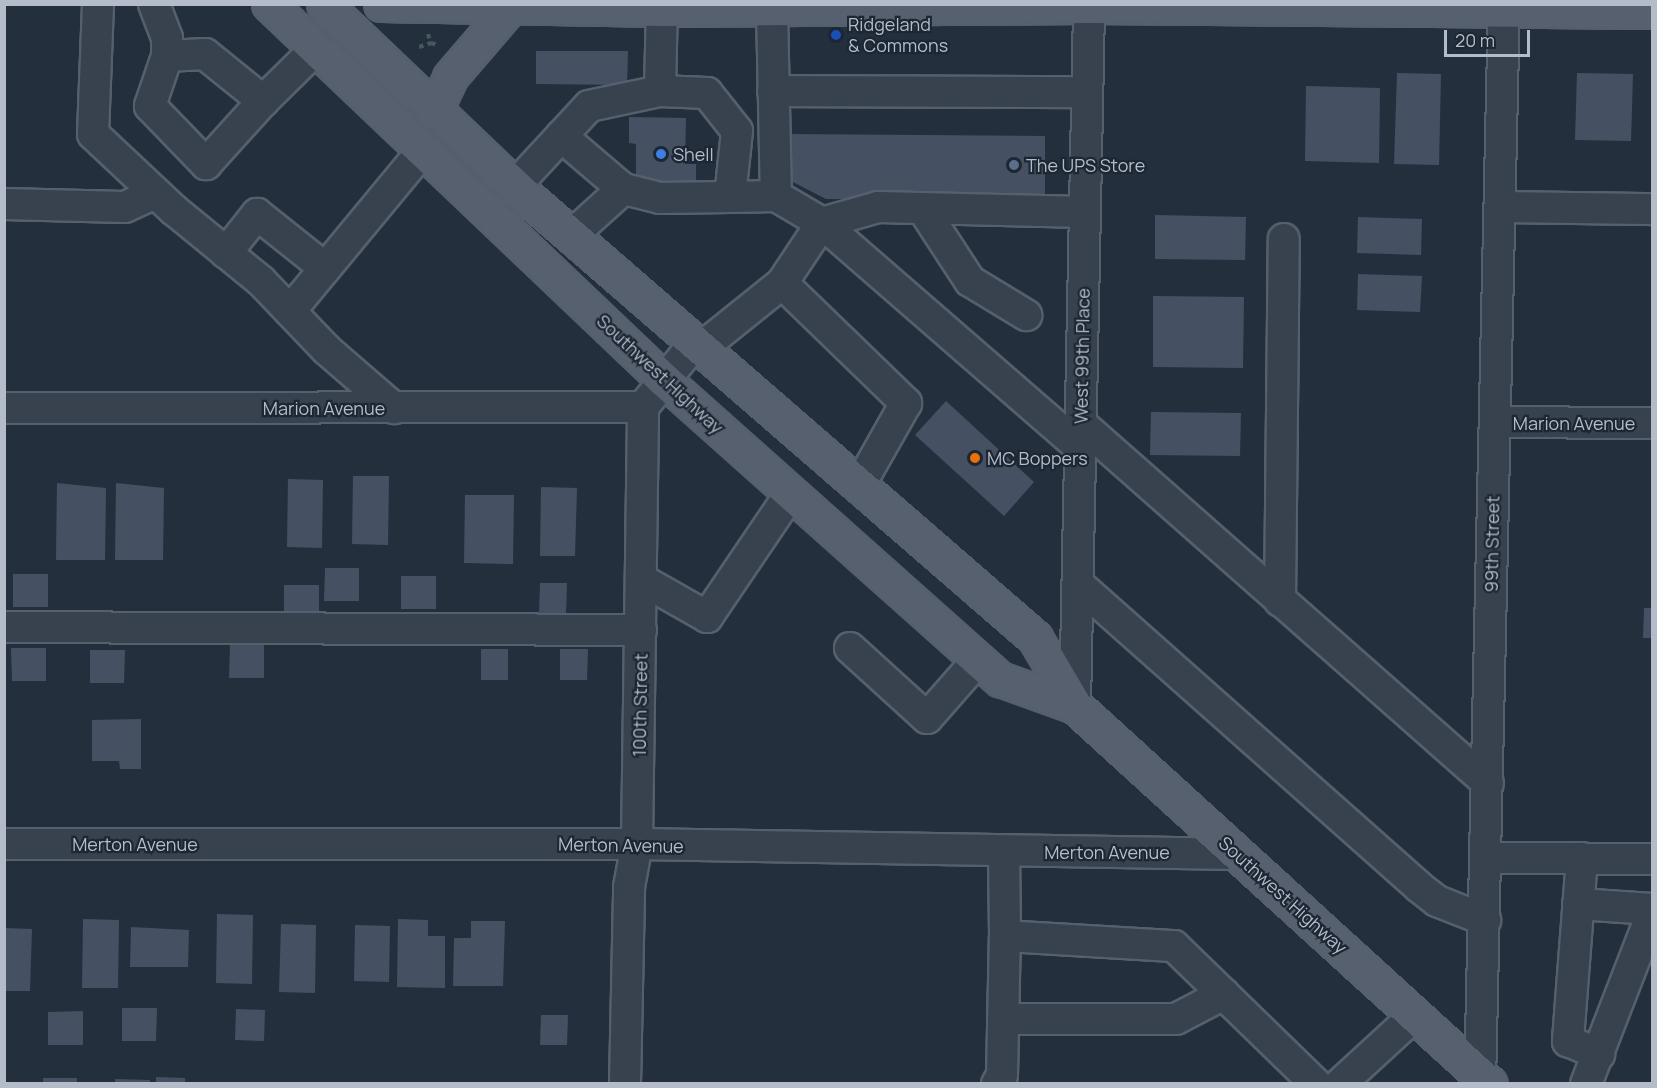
<!DOCTYPE html>
<html>
<head>
<meta charset="utf-8">
<style>
  body { margin:0 }
  #map { position:relative; width:1657px; height:1088px; overflow:hidden; background:#242f3e; font-family:Manrope,sans-serif }
  div>[style] { position:absolute }
  .building>* { inset:0; background:#455162 }
  .path>* { height:4px; margin-top:-2px; transform-origin:0; background:repeating-linear-gradient(90deg,#44595c 0 4.5px,transparent 0 9px) }
  .roads { filter:drop-shadow(2px 0 #565f6c) drop-shadow(-2px 0 #565f6c) drop-shadow(0 2px #565f6c) drop-shadow(0 -2px #565f6c) }
  .minor>* { height:30px; margin:-15px; padding:0 15px; transform-origin:15px; border-radius:15px; background:#38414e }
  .major>* { height:33px; margin:-16.5px; padding:0 16.5px; transform-origin:16.5px; border-radius:16.5px; background:#56606e }
  .dots>* { width:16px; height:16px; translate:-50% -50%; box-sizing:border-box; border:3px solid #1d2633; border-radius:50% }
  span { translate:-50% -50%; white-space:nowrap; text-align:center; line-height:1.15; -webkit-text-stroke:4.5px #1d2633; paint-order:stroke }
  .poi-label { font-size:18px; color:#b4bcc9 }
  .left { translate:0 -50%; text-align:left }
  .street-label { font-size:18px; color:#b4bcc9 }
  .frame { position:absolute; inset:0; border:6px solid #b4bcc9; pointer-events:none }
  .scale { position:absolute; left:1444px; top:30px; width:86px; height:27px; box-sizing:border-box; border:3px solid #b4bcc9; border-top:0; padding-left:8px; font-size:18px; line-height:21px; white-space:nowrap; color:#b4bcc9; -webkit-text-stroke:4px #1d2633; paint-order:stroke }
</style>
</head>
<body>
<div id="map">
  <div class="building">
    <div style="clip-path:polygon(536px 51px,628px 51px,627px 85px,536px 84px)"></div>
    <div style="clip-path:polygon(1397px 73px,1441px 74px,1439px 165px,1394px 164px)"></div>
    <div style="clip-path:polygon(1577px 73px,1633px 74px,1631px 141px,1575px 140px)"></div>
    <div style="clip-path:polygon(1306px 86px,1380px 88px,1379px 163px,1305px 161px)"></div>
    <div style="clip-path:polygon(629px 117px,686px 118px,685px 164px,696px 164px,696px 186px,636px 186px,636px 144px,629px 143px)"></div>
    <div style="clip-path:polygon(787px 134px,1045px 136px,1045px 200px,826px 199px,787px 179px)"></div>
    <div style="clip-path:polygon(1155px 215px,1246px 217px,1245px 260px,1155px 259px)"></div>
    <div style="clip-path:polygon(1358px 217px,1422px 219px,1421px 255px,1357px 253px)"></div>
    <div style="clip-path:polygon(1358px 274px,1422px 276px,1420px 312px,1357px 310px)"></div>
    <div style="clip-path:polygon(1153px 296px,1244px 297px,1243px 368px,1153px 367px)"></div>
    <div style="clip-path:polygon(946px 401px,1034px 482px,1004px 516px,915px 435px)"></div>
    <div style="clip-path:polygon(1151px 412px,1241px 413px,1240px 456px,1150px 455px)"></div>
    <div style="clip-path:polygon(353px 476px,389px 476px,388px 545px,352px 544px)"></div>
    <div style="clip-path:polygon(288px 479px,323px 480px,322px 548px,287px 547px)"></div>
    <div style="clip-path:polygon(57px 483px,106px 488px,105px 560px,56px 560px)"></div>
    <div style="clip-path:polygon(116px 483px,164px 488px,163px 560px,115px 560px)"></div>
    <div style="clip-path:polygon(541px 487px,577px 488px,575px 556px,540px 556px)"></div>
    <div style="clip-path:polygon(465px 495px,514px 495px,513px 564px,464px 563px)"></div>
    <div style="clip-path:polygon(325px 568px,359px 568px,359px 601px,324px 601px)"></div>
    <div style="clip-path:polygon(13px 574px,48px 574px,48px 607px,13px 607px)"></div>
    <div style="clip-path:polygon(401px 576px,436px 576px,436px 609px,401px 609px)"></div>
    <div style="clip-path:polygon(540px 583px,567px 583px,566px 614px,539px 613px)"></div>
    <div style="clip-path:polygon(284px 585px,319px 585px,319px 618px,284px 618px)"></div>
    <div style="clip-path:polygon(1644px 608px,1652px 608px,1652px 638px,1643px 638px)"></div>
    <div style="clip-path:polygon(230px 645px,264px 645px,264px 678px,229px 678px)"></div>
    <div style="clip-path:polygon(11px 648px,46px 648px,46px 681px,12px 681px)"></div>
    <div style="clip-path:polygon(481px 649px,508px 649px,508px 680px,481px 680px)"></div>
    <div style="clip-path:polygon(560px 649px,588px 649px,587px 680px,560px 680px)"></div>
    <div style="clip-path:polygon(90px 650px,125px 650px,124px 683px,90px 683px)"></div>
    <div style="clip-path:polygon(141px 719px,141px 769px,120px 769px,119px 761px,92px 761px,92px 720px)"></div>
    <div style="clip-path:polygon(217px 914px,253px 915px,252px 984px,216px 983px)"></div>
    <div style="clip-path:polygon(83px 919px,119px 920px,118px 988px,82px 988px)"></div>
    <div style="clip-path:polygon(398px 919px,428px 920px,428px 936px,445px 936px,445px 988px,397px 987px)"></div>
    <div style="clip-path:polygon(471px 921px,505px 921px,503px 986px,453px 986px,454px 938px,471px 938px)"></div>
    <div style="clip-path:polygon(281px 924px,316px 925px,315px 993px,279px 992px)"></div>
    <div style="clip-path:polygon(355px 925px,390px 926px,389px 982px,354px 981px)"></div>
    <div style="clip-path:polygon(131px 927px,189px 930px,188px 967px,130px 967px)"></div>
    <div style="clip-path:polygon(4px 928px,32px 929px,30px 991px,5px 991px)"></div>
    <div style="clip-path:polygon(122px 1008px,157px 1008px,156px 1041px,122px 1041px)"></div>
    <div style="clip-path:polygon(236px 1009px,265px 1010px,264px 1041px,235px 1040px)"></div>
    <div style="clip-path:polygon(83px 1011px,83px 1045px,48px 1045px,48px 1012px)"></div>
    <div style="clip-path:polygon(541px 1015px,568px 1015px,567px 1045px,540px 1045px)"></div>
    <div style="clip-path:polygon(156px 1077px,185px 1078px,185px 1084px,156px 1084px)"></div>
    <div style="clip-path:polygon(43px 1078px,77px 1078px,77px 1084px,43px 1084px)"></div>
    <div style="clip-path:polygon(115px 1079px,150px 1080px,150px 1084px,115px 1084px)"></div>
  </div>
  <div class="path">
    <div style="left:428px;top:34px;width:9px;rotate:72deg"></div>
    <div style="left:431px;top:43px;width:7px;rotate:16deg"></div>
    <div style="left:419px;top:47px;width:13px;rotate:-18deg"></div>
  </div>
  <div class="roads">
    <div class="minor">
      <div style="left:98px;top:4px;width:130px;rotate:92.2deg"></div>
      <div style="left:93px;top:134px;width:111px;rotate:43.2deg"></div>
      <div style="left:174px;top:210px;width:112px;rotate:39.2deg"></div>
      <div style="left:261px;top:281px;width:95px;rotate:46.3deg"></div>
      <div style="left:327px;top:350px;width:89px;rotate:40.9deg"></div>
      <div style="left:154px;top:4px;width:36px;rotate:69deg"></div>
      <div style="left:167px;top:38px;width:18px;rotate:90deg"></div>
      <div style="left:167px;top:56px;width:38px;rotate:-3deg"></div>
      <div style="left:205px;top:54px;width:75px;rotate:39deg"></div>
      <div style="left:263px;top:101px;width:76px;rotate:-44.5deg"></div>
      <div style="left:772px;top:9px;width:187px;rotate:88.8deg"></div>
      <div style="left:167px;top:56px;width:53px;rotate:108.8deg"></div>
      <div style="left:150px;top:106px;width:81px;rotate:46deg"></div>
      <div style="left:206px;top:164px;width:85px;rotate:-47.9deg"></div>
      <div style="left:660px;top:91px;width:87px;rotate:-88.7deg"></div>
      <div style="left:773px;top:91px;width:313px;rotate:0.2deg"></div>
      <div style="left:561px;top:136px;width:82px;rotate:40.5deg"></div>
      <div style="left:623px;top:189px;width:70px;rotate:137.9deg"></div>
      <div style="left:515px;top:186px;width:109px;rotate:-47.2deg"></div>
      <div style="left:589px;top:106px;width:73px;rotate:-11.9deg"></div>
      <div style="left:660px;top:91px;width:47px;rotate:2.4deg"></div>
      <div style="left:707px;top:93px;width:48px;rotate:51.7deg"></div>
      <div style="left:737px;top:131px;width:66px;rotate:96.1deg"></div>
      <div style="left:730px;top:197px;width:70px;rotate:179.2deg"></div>
      <div style="left:660px;top:198px;width:38px;rotate:-166deg"></div>
      <div style="left:4px;top:204px;width:121px;rotate:1.4deg"></div>
      <div style="left:125px;top:207px;width:33px;rotate:-25deg"></div>
      <div style="left:1500px;top:207px;width:152px;rotate:0.8deg"></div>
      <div style="left:923px;top:209px;width:86px;rotate:56.9deg"></div>
      <div style="left:970px;top:281px;width:66px;rotate:31.3deg"></div>
      <div style="left:822px;top:223px;width:342px;rotate:41deg"></div>
      <div style="left:822px;top:223px;width:58px;rotate:-15.9deg"></div>
      <div style="left:878px;top:207px;width:206px;rotate:1.4deg"></div>
      <div style="left:226px;top:253px;width:50px;rotate:-51.5deg"></div>
      <div style="left:257px;top:214px;width:87px;rotate:38.5deg"></div>
      <div style="left:782px;top:283px;width:173px;rotate:44.1deg"></div>
      <div style="left:906px;top:403px;width:95px;rotate:119.5deg"></div>
      <div style="left:290px;top:311px;width:209px;rotate:-50.4deg"></div>
      <div style="left:700px;top:349px;width:105px;rotate:-38.8deg"></div>
      <div style="left:782px;top:283px;width:72px;rotate:-56.3deg"></div>
      <div style="left:822px;top:223px;width:53px;rotate:-149.6deg"></div>
      <div style="left:776px;top:196px;width:46px;rotate:178.8deg"></div>
      <div style="left:4px;top:408px;width:639px;rotate:-0.09deg"></div>
      <div style="left:1495px;top:422px;width:157px;rotate:0.4deg"></div>
      <div style="left:1080px;top:423px;width:544px;rotate:41.42deg"></div>
      <div style="left:642px;top:580px;width:75px;rotate:29.6deg"></div>
      <div style="left:707px;top:617px;width:150px;rotate:-55.9deg"></div>
      <div style="left:1078px;top:584px;width:456px;rotate:41.6deg"></div>
      <div style="left:1419px;top:887px;width:23px;rotate:38deg"></div>
      <div style="left:1437px;top:901px;width:52px;rotate:21.6deg"></div>
      <div style="left:1280px;top:601px;width:362px;rotate:-89.4deg"></div>
      <div style="left:4px;top:627px;width:637px;rotate:0.27deg"></div>
      <div style="left:850px;top:648px;width:104px;rotate:42.3deg"></div>
      <div style="left:927px;top:718px;width:77px;rotate:-48.7deg"></div>
      <div style="left:1075px;top:706px;width:700px;rotate:-88.85deg"></div>
      <div style="left:4px;top:844px;width:633px"></div>
      <div style="left:637px;top:844px;width:600px;rotate:0.95deg"></div>
      <div style="left:1004px;top:852px;width:84px;rotate:89.3deg"></div>
      <div style="left:1005px;top:936px;width:169px;rotate:3.4deg"></div>
      <div style="left:1174px;top:946px;width:198px;rotate:44.2deg"></div>
      <div style="left:1486px;top:858px;width:166px;rotate:0.3deg"></div>
      <div style="left:1582px;top:858px;width:184px;rotate:94.4deg"></div>
      <div style="left:1568px;top:1041px;width:34px;rotate:23deg"></div>
      <div style="left:1578px;top:904px;width:74px;rotate:3.9deg"></div>
      <div style="left:1003px;top:1019px;width:173px"></div>
      <div style="left:1176px;top:1019px;width:54px;rotate:-27.5deg"></div>
      <div style="left:625px;top:1084px;width:197px;rotate:-88.8deg"></div>
      <div style="left:629px;top:887px;width:44px;rotate:-79.5deg"></div>
      <div style="left:637px;top:844px;width:437px;rotate:-89.2deg"></div>
      <div style="left:643px;top:407px;width:81px;rotate:-51deg"></div>
      <div style="left:997px;top:1084px;width:10px;rotate:-61deg"></div>
      <div style="left:1002px;top:1075px;width:139px;rotate:-88.8deg"></div>
      <div style="left:1340px;top:1084px;width:102px;rotate:-42.6deg"></div>
      <div style="left:1480px;top:1084px;width:1080px;rotate:-88.73deg"></div>
      <div style="left:1586px;top:1084px;width:182px;rotate:-68.8deg"></div>
    </div>
    <div class="major">
      <div style="left:269px;top:4px;width:545px;rotate:43.59deg"></div>
      <div style="left:664px;top:380px;width:450px;rotate:41.7deg"></div>
      <div style="left:1000px;top:679px;width:80px;rotate:19.8deg"></div>
      <div style="left:324px;top:4px;width:280px;rotate:43.6deg"></div>
      <div style="left:527px;top:197px;width:673px;rotate:40.96deg"></div>
      <div style="left:1035px;top:638px;width:79px;rotate:59.5deg"></div>
      <div style="left:1075px;top:706px;width:561px;rotate:42.33deg"></div>
      <div style="left:381px;top:4px;width:281px;rotate:1deg"></div>
      <div style="left:662px;top:9px;width:427px;rotate:-0.4deg"></div>
      <div style="left:1089px;top:6px;width:563px;rotate:0.51deg"></div>
      <div style="left:434px;top:112px;width:38px;rotate:-65deg"></div>
      <div style="left:450px;top:77px;width:92px;rotate:-49.4deg"></div>
    </div>
  </div>
  <div class="dots">
    <div style="left:836px;top:35px;background:#1a4fb4"></div>
    <div style="left:661px;top:154px;background:#3f7fe0"></div>
    <div style="left:1014px;top:165px;background:#5c6f8a"></div>
    <div style="left:975px;top:458px;background:#e8710a"></div>
  </div>
  <div class="poi-label">
    <span class="left" style="left:848px;top:35px">Ridgeland<br>&amp; Commons</span>
    <span class="left" style="left:673px;top:154px">Shell</span>
    <span class="left" style="left:1026px;top:165px">The UPS Store</span>
    <span class="left" style="left:987px;top:458px">MC Boppers</span>
  </div>
  <div class="street-label">
    <span style="left:1082px;top:356px;rotate:-89deg">West 99th Place</span>
    <span style="left:660px;top:374px;rotate:43deg">Southwest Highway</span>
    <span style="left:324px;top:408px">Marion Avenue</span>
    <span style="left:1574px;top:423px">Marion Avenue</span>
    <span style="left:1492px;top:544px;rotate:-89deg">99th Street</span>
    <span style="left:640px;top:705px;rotate:-89deg">100th Street</span>
    <span style="left:135px;top:844px">Merton Avenue</span>
    <span style="left:621px;top:845px;rotate:1deg">Merton Avenue</span>
    <span style="left:1107px;top:852px">Merton Avenue</span>
    <span style="left:1283px;top:895px;rotate:42deg">Southwest Highway</span>
  </div>
  <div class="frame"></div>
  <div class="scale">20 m</div>
</div>
</body>
</html>
